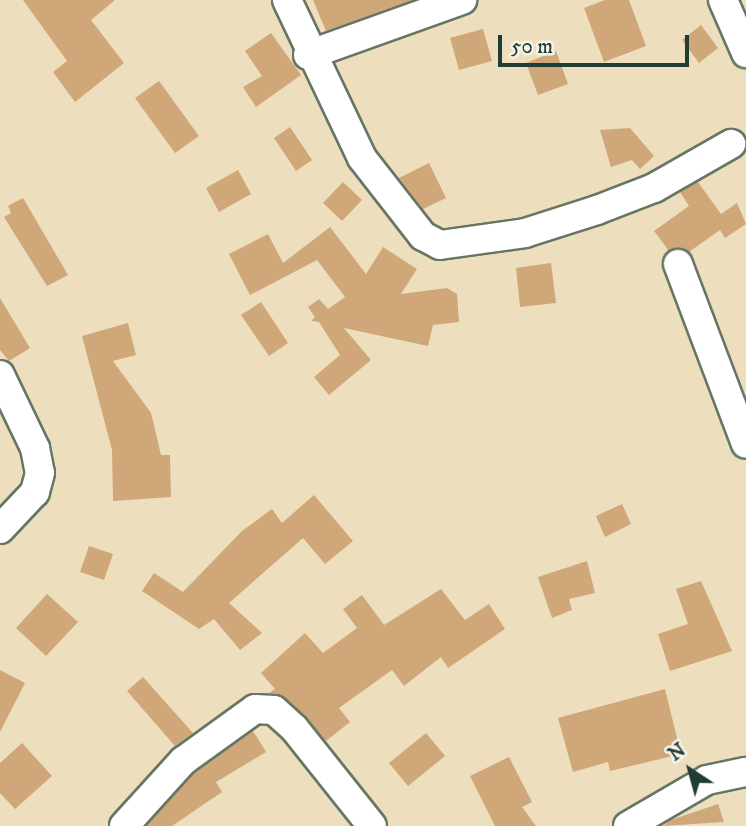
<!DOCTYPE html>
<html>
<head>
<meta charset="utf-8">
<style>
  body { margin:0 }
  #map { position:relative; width:746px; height:826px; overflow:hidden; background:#eddfbd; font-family:"IM FELL DW Pica",serif }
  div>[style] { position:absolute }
  .building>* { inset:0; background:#cfa779 }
  .roads { filter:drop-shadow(2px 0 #677664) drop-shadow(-2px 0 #677664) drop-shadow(0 2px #677664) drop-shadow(0 -2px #677664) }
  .street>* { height:28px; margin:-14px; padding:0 14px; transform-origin:14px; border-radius:14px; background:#fff }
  span { translate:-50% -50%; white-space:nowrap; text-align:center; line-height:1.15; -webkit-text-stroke:6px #f7f3e8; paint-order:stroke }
  .north { position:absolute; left:655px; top:735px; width:70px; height:70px; -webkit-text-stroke:5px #f7f3e8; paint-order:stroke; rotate:324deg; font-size:19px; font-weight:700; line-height:28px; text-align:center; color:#1f3d34 }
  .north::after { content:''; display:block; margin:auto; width:24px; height:32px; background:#1f3d34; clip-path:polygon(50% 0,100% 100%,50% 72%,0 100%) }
  .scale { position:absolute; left:498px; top:35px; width:191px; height:32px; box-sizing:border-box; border:4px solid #1f3d34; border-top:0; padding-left:9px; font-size:21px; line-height:24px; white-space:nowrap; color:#1f3d34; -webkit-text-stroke:5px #f7f3e8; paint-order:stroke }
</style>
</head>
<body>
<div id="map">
  <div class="building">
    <div style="clip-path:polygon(23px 0,115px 0,91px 20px,124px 63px,75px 102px,53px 72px,67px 61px)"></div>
    <div style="clip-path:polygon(313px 0,413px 0,326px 31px)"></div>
    <div style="clip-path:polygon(605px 0,629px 0,646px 46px,604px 62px,584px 8px)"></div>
    <div style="clip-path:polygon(701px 25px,718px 48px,699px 63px,682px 40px)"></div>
    <div style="clip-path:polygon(483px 29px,492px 61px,459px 70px,450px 38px)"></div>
    <div style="clip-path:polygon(271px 33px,301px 75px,256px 107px,243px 87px,262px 76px,245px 51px)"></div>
    <div style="clip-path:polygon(556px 51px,568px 84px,538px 95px,526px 63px)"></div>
    <div style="clip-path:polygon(159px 81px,199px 136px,175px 153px,135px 98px)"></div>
    <div style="clip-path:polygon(290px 127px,312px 160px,296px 171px,274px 138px)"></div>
    <div style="clip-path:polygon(630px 128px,654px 156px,640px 169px,632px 160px,611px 167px,600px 130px)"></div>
    <div style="clip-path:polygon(429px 163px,446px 198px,423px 209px,399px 178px)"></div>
    <div style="clip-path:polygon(238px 170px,251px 194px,219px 212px,206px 188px)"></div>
    <div style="clip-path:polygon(343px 182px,362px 200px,342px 221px,323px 203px)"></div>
    <div style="clip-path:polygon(698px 182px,721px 214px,737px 203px,746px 224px,725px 238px,720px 230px,689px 252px,669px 251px,654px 231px,689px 206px,680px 192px)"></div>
    <div style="clip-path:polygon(23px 198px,68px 275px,47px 286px,4px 217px,11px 213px,8px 206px)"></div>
    <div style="clip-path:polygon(330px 227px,366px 274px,383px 247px,417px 269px,401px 294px,447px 288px,457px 294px,459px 322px,433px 325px,428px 346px,344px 328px,371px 360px,329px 395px,314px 377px,340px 355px,319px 322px,311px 321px,315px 317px,308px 307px,319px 299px,328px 309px,345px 297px,317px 260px,250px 295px,229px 254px,268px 234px,283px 263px)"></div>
    <div style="clip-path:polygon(551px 263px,556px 303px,520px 307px,516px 268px)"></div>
    <div style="clip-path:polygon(0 298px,30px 348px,9px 361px,0 350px)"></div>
    <div style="clip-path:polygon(261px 302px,288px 343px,269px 356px,241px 315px)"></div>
    <div style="clip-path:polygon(128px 323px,136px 355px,113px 361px,151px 413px,161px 455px,170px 455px,171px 497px,113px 501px,112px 450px,82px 336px)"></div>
    <div style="clip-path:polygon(314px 495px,353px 541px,325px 564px,303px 538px,229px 603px,262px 633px,240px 650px,214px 619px,199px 629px,142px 591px,154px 573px,183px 592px,242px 531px,272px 509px,282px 523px)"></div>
    <div style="clip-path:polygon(622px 504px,631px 524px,605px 537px,596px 516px)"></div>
    <div style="clip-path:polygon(89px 546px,113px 554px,104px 580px,80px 572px)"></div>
    <div style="clip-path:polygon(587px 561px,595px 593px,569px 599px,572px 610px,552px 618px,538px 577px)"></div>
    <div style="clip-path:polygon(701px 581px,732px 651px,670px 671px,658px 634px,688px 624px,676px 589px)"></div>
    <div style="clip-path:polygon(441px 589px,465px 620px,489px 604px,505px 629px,448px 668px,441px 657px,404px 686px,392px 670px,339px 708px,350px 722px,326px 741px,285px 698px,269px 693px,275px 689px,261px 673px,305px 633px,323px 653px,357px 628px,343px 609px,362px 595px,384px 625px)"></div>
    <div style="clip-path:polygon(47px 594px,78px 622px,46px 656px,16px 628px)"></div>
    <div style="clip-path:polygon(0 670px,25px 683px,0 732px)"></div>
    <div style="clip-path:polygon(143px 677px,193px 733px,175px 746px,127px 691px)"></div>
    <div style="clip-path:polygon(665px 689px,681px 754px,610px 771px,608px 762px,573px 772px,558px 718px)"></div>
    <div style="clip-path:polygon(253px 731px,266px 752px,216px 782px,222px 792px,172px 826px,146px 826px,194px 773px)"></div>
    <div style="clip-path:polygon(426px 733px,445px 756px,408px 786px,389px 763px)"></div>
    <div style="clip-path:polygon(22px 743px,52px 776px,15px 809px,0 793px,0 763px)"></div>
    <div style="clip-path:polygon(509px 757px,532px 802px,522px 807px,536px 826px,495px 826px,470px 776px)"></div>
    <div style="clip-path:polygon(718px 804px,724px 822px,663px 826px,671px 820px)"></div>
  </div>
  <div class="roads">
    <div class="street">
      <div style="left:287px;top:0;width:175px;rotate:64.6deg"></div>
      <div style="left:362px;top:158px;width:99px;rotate:52deg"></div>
      <div style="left:423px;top:236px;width:19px;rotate:28deg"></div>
      <div style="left:440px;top:245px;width:86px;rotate:-8deg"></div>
      <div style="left:525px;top:233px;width:76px;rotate:-17.7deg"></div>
      <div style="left:597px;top:210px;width:61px;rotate:-21.1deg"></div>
      <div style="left:654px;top:188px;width:89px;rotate:-29.7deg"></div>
      <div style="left:723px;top:0;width:58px;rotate:66.5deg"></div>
      <div style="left:308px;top:55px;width:164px;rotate:-19.7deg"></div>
      <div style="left:678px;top:264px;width:192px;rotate:69.3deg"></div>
      <div style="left:0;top:375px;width:81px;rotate:64.4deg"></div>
      <div style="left:35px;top:448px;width:25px;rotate:79deg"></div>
      <div style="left:40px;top:473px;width:20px;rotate:105deg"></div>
      <div style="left:35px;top:492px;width:51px;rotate:133.4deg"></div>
      <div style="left:124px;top:826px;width:88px;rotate:-47.8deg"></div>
      <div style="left:183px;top:761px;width:89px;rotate:-35.8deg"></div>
      <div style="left:255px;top:709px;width:19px;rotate:3deg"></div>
      <div style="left:274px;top:710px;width:27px;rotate:42deg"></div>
      <div style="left:294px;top:728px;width:125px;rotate:51.5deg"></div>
      <div style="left:628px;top:826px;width:91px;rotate:-30.2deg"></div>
      <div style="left:707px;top:780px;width:40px;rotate:-12deg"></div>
    </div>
  </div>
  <div class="north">N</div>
  <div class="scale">50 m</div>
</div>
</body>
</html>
